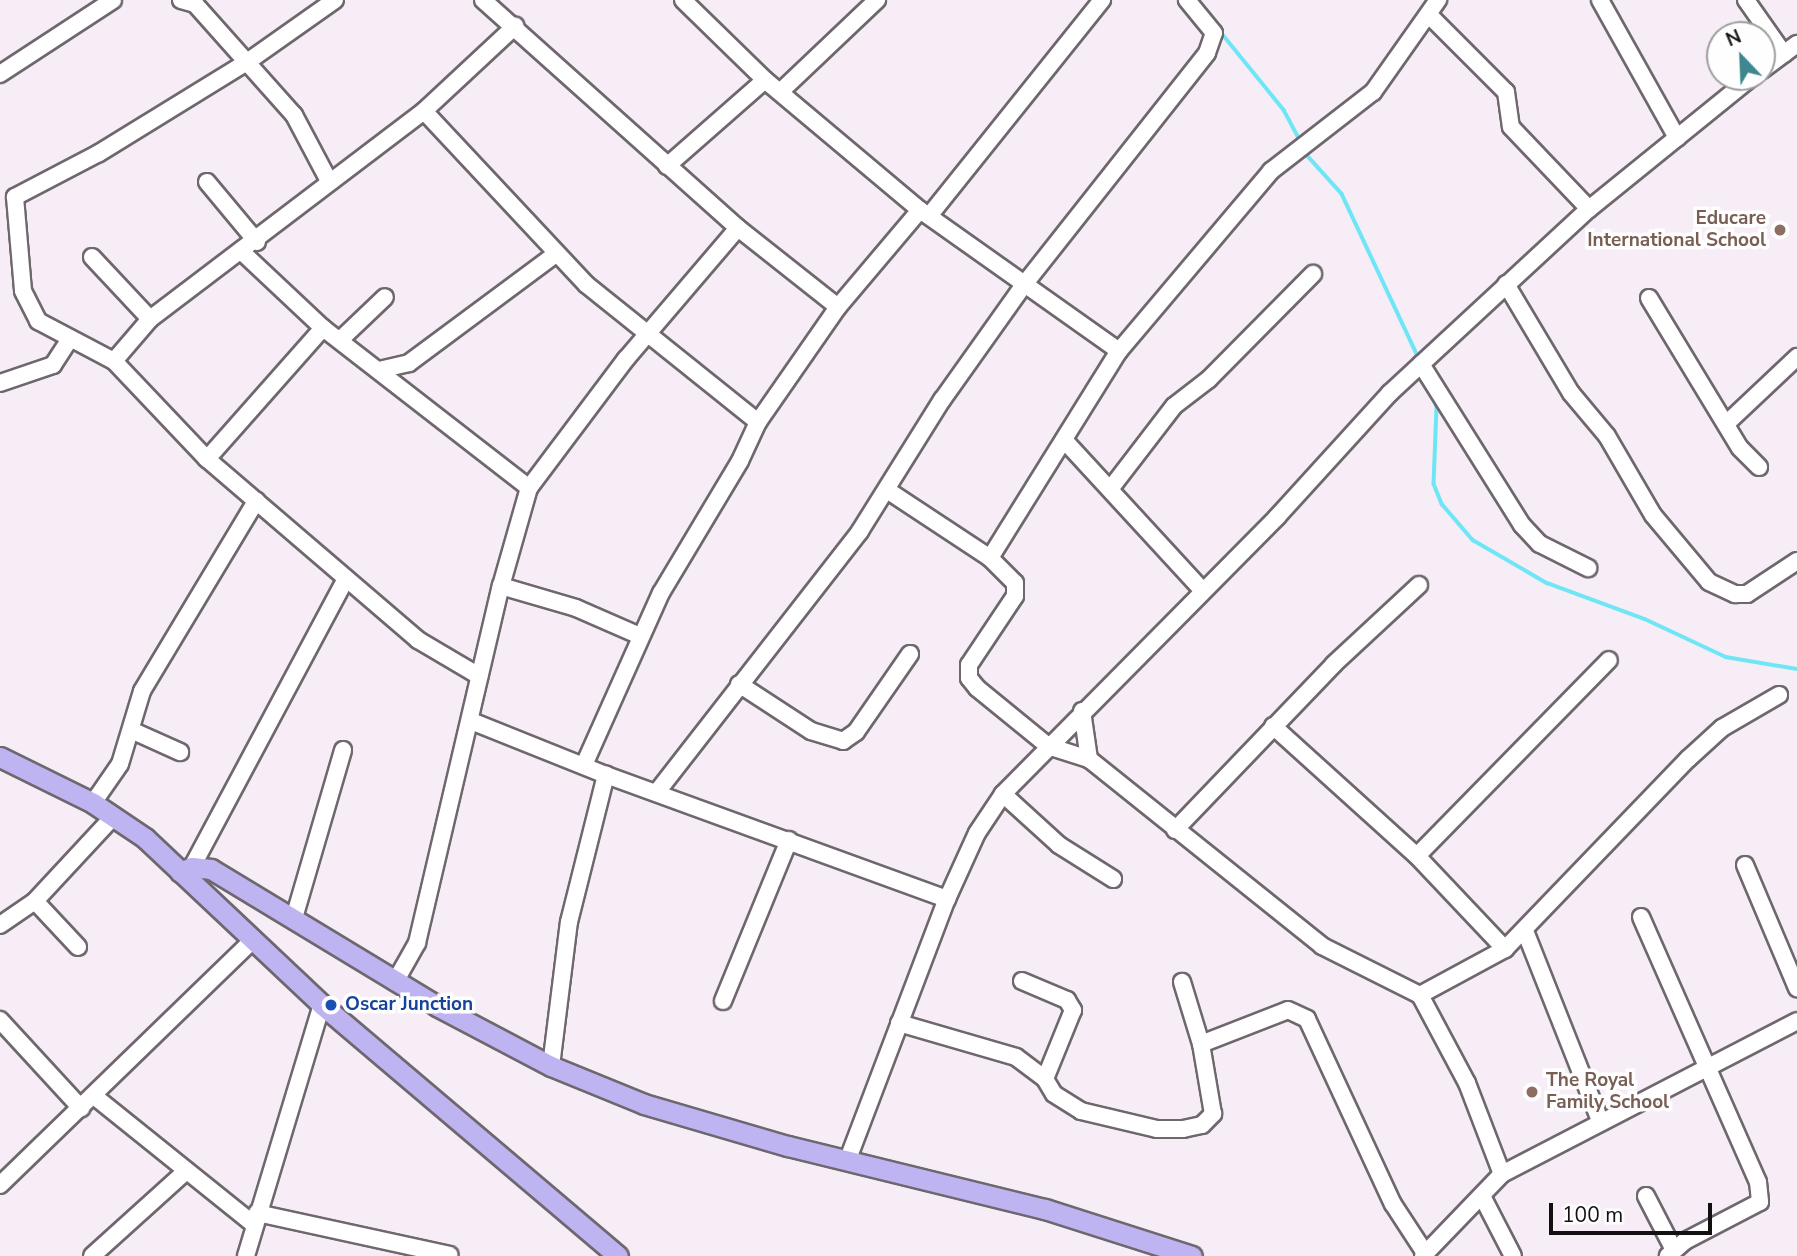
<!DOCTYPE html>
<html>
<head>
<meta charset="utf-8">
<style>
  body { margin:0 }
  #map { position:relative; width:1797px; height:1256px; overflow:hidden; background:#f7edf6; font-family:"Nunito Sans",sans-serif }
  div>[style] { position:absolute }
  .stream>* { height:3.5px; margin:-1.75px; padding:0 1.75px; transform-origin:1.75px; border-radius:1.75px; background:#6fe6f5 }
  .roads { filter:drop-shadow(2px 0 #6f676e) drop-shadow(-2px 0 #6f676e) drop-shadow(0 2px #6f676e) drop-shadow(0 -2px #6f676e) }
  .minor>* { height:16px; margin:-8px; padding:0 8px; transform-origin:8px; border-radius:8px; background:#fff }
  .major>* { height:19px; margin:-9.5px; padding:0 9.5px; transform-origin:9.5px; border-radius:9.5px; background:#bfb4f2 }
  .dots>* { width:19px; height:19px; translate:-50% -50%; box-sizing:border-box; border:4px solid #fefefe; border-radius:50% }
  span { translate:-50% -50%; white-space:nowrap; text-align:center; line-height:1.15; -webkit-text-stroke:7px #fefefe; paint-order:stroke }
  .education-label { font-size:19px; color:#785e54; font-weight:700 }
  .right { translate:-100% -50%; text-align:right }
  .left { translate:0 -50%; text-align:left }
  .transit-label { font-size:19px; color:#164399; font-weight:700 }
  .north { position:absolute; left:1706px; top:21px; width:70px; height:70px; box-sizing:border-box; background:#fefefe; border:2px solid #a09fa0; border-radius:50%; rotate:337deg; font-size:19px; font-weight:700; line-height:28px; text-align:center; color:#131012 }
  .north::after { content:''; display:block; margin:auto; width:24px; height:32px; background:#3f878e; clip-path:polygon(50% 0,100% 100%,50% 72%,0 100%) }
  .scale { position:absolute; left:1549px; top:1203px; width:163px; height:32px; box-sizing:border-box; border:4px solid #131012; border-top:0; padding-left:9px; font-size:21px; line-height:24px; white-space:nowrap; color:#131012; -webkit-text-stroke:5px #fefefe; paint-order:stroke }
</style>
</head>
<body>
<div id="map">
  <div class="stream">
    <div style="left:1220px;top:31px;width:102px;rotate:51deg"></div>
    <div style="left:1284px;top:110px;width:34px;rotate:62deg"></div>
    <div style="left:1306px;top:154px;width:54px;rotate:48deg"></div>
    <div style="left:1342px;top:194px;width:177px;rotate:64.9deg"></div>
    <div style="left:1432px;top:394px;width:14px;rotate:69deg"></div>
    <div style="left:1437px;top:407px;width:77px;rotate:92.2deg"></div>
    <div style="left:1434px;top:484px;width:22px;rotate:68deg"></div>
    <div style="left:1442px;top:504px;width:48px;rotate:49.3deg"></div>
    <div style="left:1473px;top:540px;width:86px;rotate:30.2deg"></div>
    <div style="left:1547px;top:583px;width:104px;rotate:20.2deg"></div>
    <div style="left:1645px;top:619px;width:89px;rotate:25.1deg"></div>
    <div style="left:1726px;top:657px;width:72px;rotate:9.6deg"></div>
  </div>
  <div class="roads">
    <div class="minor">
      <div style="left:181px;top:0;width:15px;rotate:16deg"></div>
      <div style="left:195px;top:4px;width:149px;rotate:48.3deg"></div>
      <div style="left:294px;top:115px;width:75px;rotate:62.1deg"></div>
      <div style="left:335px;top:0;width:108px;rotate:144.8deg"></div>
      <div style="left:247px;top:62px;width:174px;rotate:148.4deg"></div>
      <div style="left:99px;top:153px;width:95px;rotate:152.4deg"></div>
      <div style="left:15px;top:197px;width:94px;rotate:85.1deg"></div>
      <div style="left:23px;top:291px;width:34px;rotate:63deg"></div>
      <div style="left:38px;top:321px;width:86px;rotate:27.8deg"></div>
      <div style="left:114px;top:361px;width:135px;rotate:46.5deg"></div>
      <div style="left:207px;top:459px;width:278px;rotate:40.6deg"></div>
      <div style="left:418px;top:640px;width:71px;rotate:30.5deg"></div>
      <div style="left:483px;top:0;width:342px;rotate:41.8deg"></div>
      <div style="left:738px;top:228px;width:127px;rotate:38.3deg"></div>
      <div style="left:683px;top:0;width:115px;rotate:44.3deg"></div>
      <div style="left:765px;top:80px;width:202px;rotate:40deg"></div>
      <div style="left:920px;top:210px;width:244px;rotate:35.3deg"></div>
      <div style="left:1600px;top:0;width:158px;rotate:60.8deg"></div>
      <div style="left:1746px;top:0;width:66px;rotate:54.9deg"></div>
      <div style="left:1429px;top:15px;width:109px;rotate:45deg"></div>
      <div style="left:1506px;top:92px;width:35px;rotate:82deg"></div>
      <div style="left:1511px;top:127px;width:113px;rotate:46.4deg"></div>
      <div style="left:1762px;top:70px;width:44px;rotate:-36.6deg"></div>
      <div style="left:0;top:74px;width:135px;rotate:-33.2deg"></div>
      <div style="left:780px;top:92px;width:134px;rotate:-43.5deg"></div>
      <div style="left:424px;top:111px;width:238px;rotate:46.9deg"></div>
      <div style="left:587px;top:285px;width:219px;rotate:38.7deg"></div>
      <div style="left:667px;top:166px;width:130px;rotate:-41.3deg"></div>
      <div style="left:207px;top:182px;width:78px;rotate:50.2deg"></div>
      <div style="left:929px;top:216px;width:277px;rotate:-51.3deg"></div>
      <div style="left:242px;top:252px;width:111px;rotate:43.2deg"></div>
      <div style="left:323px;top:328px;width:261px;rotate:37.8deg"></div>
      <div style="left:92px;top:257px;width:85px;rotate:46.9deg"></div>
      <div style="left:1506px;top:284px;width:127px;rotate:59.2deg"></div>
      <div style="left:1571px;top:393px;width:56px;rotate:50.1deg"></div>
      <div style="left:1607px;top:436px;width:91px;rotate:59.8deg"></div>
      <div style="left:1653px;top:515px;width:87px;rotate:50.1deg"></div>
      <div style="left:1709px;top:582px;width:29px;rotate:25deg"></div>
      <div style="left:1735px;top:594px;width:12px"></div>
      <div style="left:1747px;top:594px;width:60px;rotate:-33.4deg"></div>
      <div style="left:1649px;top:298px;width:175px;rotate:58.8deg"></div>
      <div style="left:1740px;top:448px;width:27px;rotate:45deg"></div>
      <div style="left:340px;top:340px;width:62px;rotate:-43.7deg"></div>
      <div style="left:114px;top:361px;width:55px;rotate:-49.4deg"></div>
      <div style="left:150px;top:319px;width:344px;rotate:-37.2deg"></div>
      <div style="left:424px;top:111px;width:125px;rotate:-43deg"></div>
      <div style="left:1421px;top:364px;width:190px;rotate:57.9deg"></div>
      <div style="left:1522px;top:525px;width:26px;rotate:47deg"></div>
      <div style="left:1540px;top:544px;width:54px;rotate:26.6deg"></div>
      <div style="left:379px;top:370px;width:31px;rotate:-13deg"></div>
      <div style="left:409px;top:363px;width:183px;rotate:-36.6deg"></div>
      <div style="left:0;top:383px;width:56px;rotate:-18.8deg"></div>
      <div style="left:53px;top:365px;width:31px;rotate:-57deg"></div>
      <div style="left:1726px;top:424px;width:98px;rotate:-43.3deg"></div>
      <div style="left:1065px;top:441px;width:201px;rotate:47.4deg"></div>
      <div style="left:207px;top:459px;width:175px;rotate:-48.5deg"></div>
      <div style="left:1111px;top:488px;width:103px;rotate:-52.5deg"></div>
      <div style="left:1174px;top:406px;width:44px;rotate:-37.6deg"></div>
      <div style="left:1209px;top:379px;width:148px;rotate:-45.3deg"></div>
      <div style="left:887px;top:490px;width:123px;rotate:33.4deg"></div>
      <div style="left:990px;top:558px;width:35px;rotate:45deg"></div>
      <div style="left:1015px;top:583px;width:13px;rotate:90deg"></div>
      <div style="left:1015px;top:596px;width:83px;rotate:123.7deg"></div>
      <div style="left:969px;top:665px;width:13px;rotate:90deg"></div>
      <div style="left:969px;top:678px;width:13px;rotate:51deg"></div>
      <div style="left:977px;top:688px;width:92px;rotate:39.2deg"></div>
      <div style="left:1048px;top:746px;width:43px;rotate:17.6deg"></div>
      <div style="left:1089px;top:759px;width:299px;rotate:38.7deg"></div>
      <div style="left:1322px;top:946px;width:110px;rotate:26.6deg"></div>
      <div style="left:1420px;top:995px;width:100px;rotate:61.9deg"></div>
      <div style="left:1467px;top:1083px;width:97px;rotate:69deg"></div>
      <div style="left:990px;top:558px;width:244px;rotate:-58.1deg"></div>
      <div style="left:1119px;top:351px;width:236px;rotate:-49.8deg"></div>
      <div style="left:1271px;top:171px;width:129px;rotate:-37.8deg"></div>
      <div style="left:1373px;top:92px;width:113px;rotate:-54.8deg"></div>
      <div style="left:501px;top:586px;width:78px;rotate:16.3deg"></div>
      <div style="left:576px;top:608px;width:70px;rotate:23.6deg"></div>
      <div style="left:739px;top:684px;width:86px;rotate:33.1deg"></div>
      <div style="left:811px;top:731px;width:34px;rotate:17deg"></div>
      <div style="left:843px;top:741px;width:16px;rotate:-35deg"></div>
      <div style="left:856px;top:732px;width:95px;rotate:-55.3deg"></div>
      <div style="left:1082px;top:711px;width:49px;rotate:81.7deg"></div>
      <div style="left:471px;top:721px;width:145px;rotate:21.8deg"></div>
      <div style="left:606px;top:775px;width:363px;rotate:20deg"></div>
      <div style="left:1273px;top:726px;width:194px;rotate:42.1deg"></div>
      <div style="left:1417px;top:856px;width:128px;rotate:46.6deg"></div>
      <div style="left:131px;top:730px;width:54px;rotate:24.2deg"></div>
      <div style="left:584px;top:765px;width:188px;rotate:-65.9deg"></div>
      <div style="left:661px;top:593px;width:154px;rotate:-59.1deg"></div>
      <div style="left:740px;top:461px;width:43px;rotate:-65.2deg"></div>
      <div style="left:758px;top:422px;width:140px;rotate:-55.2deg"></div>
      <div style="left:838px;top:307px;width:127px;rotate:-49.8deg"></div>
      <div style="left:657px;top:792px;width:331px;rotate:-52.1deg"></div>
      <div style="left:860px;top:531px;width:155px;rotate:-58deg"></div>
      <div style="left:942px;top:400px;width:140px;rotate:-54.6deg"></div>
      <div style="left:1023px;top:286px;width:297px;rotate:-51.7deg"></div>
      <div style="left:1207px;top:53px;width:21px;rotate:-71deg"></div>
      <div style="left:1214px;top:33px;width:43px;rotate:-129.3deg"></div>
      <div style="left:1003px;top:794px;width:76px;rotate:42.3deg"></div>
      <div style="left:1059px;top:845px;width:64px;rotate:32.2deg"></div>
      <div style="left:93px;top:803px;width:47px;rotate:-55.3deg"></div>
      <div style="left:120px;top:764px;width:76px;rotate:-73.2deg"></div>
      <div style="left:142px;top:691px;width:222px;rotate:-59deg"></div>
      <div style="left:1175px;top:830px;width:230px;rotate:-46.2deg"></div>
      <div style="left:1334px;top:664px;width:116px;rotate:-42.9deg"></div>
      <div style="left:1417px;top:856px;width:274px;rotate:-45.6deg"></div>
      <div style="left:1745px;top:865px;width:134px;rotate:67.1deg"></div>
      <div style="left:192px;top:867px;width:327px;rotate:-61.9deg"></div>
      <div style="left:35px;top:901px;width:63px;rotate:46.9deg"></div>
      <div style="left:1641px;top:917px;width:290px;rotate:66.2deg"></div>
      <div style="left:1758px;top:1182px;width:20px;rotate:84deg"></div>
      <div style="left:1760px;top:1202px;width:85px;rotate:152.5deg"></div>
      <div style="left:1685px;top:1241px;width:23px;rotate:139deg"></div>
      <div style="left:294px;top:918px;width:175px;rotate:-73.7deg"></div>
      <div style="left:0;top:925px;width:42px;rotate:-34.4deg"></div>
      <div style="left:35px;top:901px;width:116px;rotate:-47.1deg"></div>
      <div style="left:1525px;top:931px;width:203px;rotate:68.4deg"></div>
      <div style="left:1022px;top:981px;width:49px;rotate:22.9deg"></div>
      <div style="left:1067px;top:1000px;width:12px;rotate:59deg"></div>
      <div style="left:1073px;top:1010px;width:74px;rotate:112.1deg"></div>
      <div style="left:395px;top:982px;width:45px;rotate:-60.6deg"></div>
      <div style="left:417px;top:943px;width:367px;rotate:-76.8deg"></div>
      <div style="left:501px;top:586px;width:102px;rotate:-74.1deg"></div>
      <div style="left:529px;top:488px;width:161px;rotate:-53.1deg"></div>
      <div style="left:626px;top:359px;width:172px;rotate:-49.5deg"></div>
      <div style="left:1420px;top:995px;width:97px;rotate:-28.4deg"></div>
      <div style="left:1505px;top:949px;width:264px;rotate:-46.1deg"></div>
      <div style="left:1688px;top:759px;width:46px;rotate:-42.4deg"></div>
      <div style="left:1722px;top:728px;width:66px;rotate:-30.1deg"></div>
      <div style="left:723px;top:1001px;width:174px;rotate:-67.7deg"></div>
      <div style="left:0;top:1020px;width:120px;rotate:47.4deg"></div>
      <div style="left:899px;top:1023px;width:122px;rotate:16.2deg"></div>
      <div style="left:1016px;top:1057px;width:36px;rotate:37deg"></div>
      <div style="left:1045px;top:1079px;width:17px;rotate:59deg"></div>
      <div style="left:1054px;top:1094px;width:32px;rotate:32deg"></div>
      <div style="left:1081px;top:1111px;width:78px;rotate:13.3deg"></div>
      <div style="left:1157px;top:1129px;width:26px"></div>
      <div style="left:1183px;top:1129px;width:19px;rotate:-12deg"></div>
      <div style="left:1202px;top:1125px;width:16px;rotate:-45deg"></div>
      <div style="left:1213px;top:1114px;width:71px;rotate:-99.7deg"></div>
      <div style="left:1201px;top:1044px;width:65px;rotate:-107deg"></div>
      <div style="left:1201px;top:1044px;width:93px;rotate:-21.3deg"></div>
      <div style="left:1288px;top:1010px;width:21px;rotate:25deg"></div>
      <div style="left:1307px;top:1019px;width:204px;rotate:65.1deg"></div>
      <div style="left:1393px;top:1204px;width:59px;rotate:56.9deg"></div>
      <div style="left:551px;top:1066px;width:145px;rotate:-82.9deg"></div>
      <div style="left:569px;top:922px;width:152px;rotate:-75.9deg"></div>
      <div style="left:94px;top:1096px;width:204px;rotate:38.8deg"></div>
      <div style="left:848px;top:1159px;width:278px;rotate:-69.2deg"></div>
      <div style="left:947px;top:899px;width:72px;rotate:-65.6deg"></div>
      <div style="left:977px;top:833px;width:47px;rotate:-56.3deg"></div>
      <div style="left:1003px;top:794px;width:390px;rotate:-45.3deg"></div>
      <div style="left:1277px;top:517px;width:168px;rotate:-47.7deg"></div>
      <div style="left:1390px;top:393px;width:271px;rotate:-42.8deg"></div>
      <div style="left:1589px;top:209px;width:210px;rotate:-39deg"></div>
      <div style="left:0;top:1185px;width:351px;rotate:-44.1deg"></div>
      <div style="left:1646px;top:1196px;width:61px;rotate:62.6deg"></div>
      <div style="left:1483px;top:1198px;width:65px;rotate:62.7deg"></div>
      <div style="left:257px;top:1213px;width:197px;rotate:12.3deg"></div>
      <div style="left:92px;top:1256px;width:125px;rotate:-42.1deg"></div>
      <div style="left:246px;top:1256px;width:262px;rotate:-73.2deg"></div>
      <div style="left:1423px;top:1256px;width:114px;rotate:-46.1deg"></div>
      <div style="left:1502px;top:1174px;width:332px;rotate:-27.4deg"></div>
    </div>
    <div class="major">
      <div style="left:0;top:757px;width:104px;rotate:26.3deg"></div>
      <div style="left:93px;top:803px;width:63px;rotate:33.9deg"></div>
      <div style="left:145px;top:838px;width:243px;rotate:43.3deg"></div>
      <div style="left:322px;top:1005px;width:388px;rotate:40.3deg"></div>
      <div style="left:180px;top:872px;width:13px;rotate:-23deg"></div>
      <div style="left:192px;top:867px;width:19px;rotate:6deg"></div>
      <div style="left:211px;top:869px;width:264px;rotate:31.2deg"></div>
      <div style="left:437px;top:1006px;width:129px;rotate:27.8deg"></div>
      <div style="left:551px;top:1066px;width:100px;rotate:22.2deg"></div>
      <div style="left:644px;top:1104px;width:150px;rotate:16.3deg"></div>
      <div style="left:788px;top:1146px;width:265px;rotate:13.8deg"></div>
      <div style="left:1045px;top:1209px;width:154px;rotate:17.7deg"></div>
    </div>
  </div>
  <div class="dots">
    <div style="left:1780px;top:230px;background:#8d6e63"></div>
    <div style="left:331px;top:1005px;background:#1a4fb4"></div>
    <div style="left:1532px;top:1092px;background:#8d6e63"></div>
  </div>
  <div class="education-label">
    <span class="right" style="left:1766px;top:230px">Educare<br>International School</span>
    <span class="left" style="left:1546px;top:1092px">The Royal<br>Family School</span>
  </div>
  <div class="transit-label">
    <span class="left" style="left:345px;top:1005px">Oscar Junction</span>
  </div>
  <div class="north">N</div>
  <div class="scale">100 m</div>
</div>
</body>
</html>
